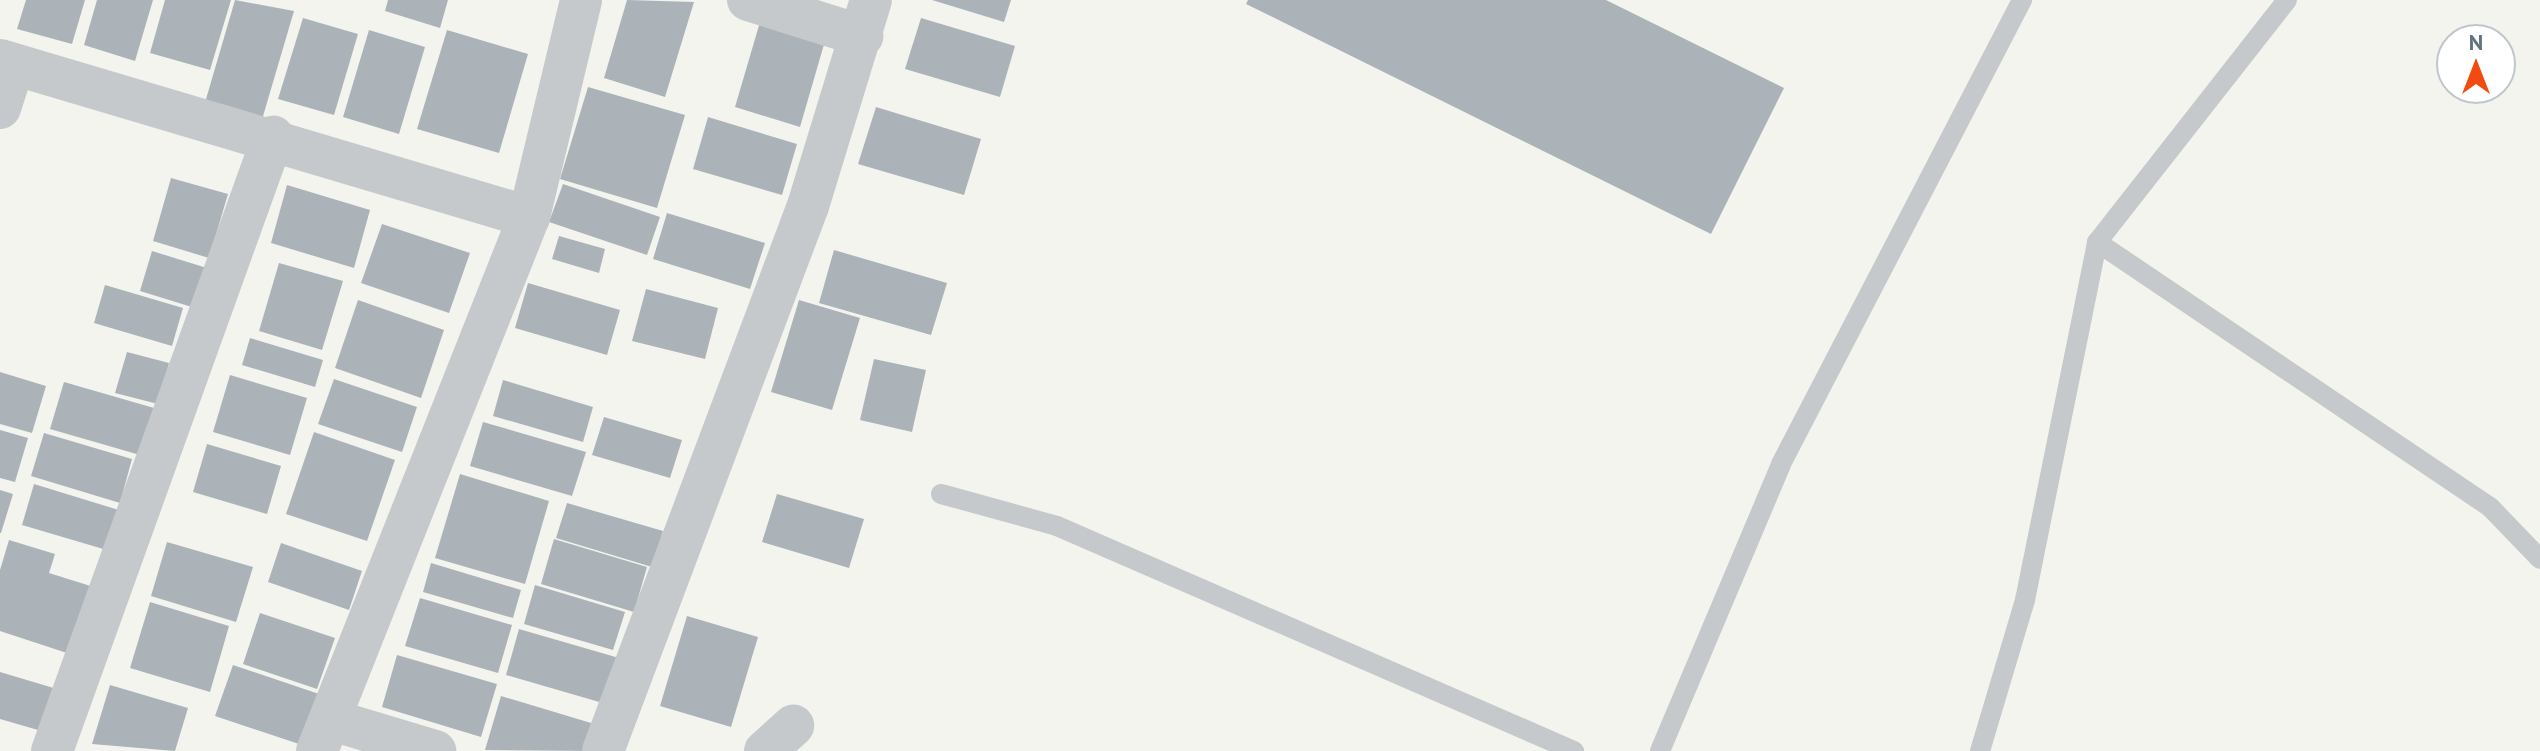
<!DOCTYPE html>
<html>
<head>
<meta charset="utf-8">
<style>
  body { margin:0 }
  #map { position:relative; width:2540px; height:751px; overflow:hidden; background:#f4f4ef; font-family:"PT Sans",sans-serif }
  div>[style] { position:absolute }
  .building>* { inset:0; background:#abb3b8 }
  .lane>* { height:20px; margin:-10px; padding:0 10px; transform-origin:10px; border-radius:10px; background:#c6c9cc }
  .street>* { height:42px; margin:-21px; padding:0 21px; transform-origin:21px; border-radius:21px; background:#c6c9cc }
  span { translate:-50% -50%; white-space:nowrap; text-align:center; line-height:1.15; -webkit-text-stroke:8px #fff; paint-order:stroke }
  .north { position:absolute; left:2436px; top:24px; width:80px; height:80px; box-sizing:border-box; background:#fff; border:2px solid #bfc7cd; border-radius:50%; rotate:0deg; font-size:22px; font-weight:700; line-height:32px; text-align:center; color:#607383 }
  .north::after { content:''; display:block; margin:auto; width:28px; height:36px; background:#f24b12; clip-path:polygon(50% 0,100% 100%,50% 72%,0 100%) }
</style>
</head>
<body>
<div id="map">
  <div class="building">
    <div style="clip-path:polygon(26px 0,85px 0,72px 44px,17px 29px)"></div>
    <div style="clip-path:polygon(97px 0,153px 0,135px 61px,84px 45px)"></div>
    <div style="clip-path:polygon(165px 0,231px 0,210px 70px,150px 53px)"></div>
    <div style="clip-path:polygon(235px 0,294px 11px,261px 123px,204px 106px)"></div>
    <div style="clip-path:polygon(388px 0,448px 0,440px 28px,385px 11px)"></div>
    <div style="clip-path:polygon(627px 0,694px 2px,665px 97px,604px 78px)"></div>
    <div style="clip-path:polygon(932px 0,1011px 0,1004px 22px)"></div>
    <div style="clip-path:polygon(1248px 0,1606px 0,1784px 88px,1711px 234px,1246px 4px)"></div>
    <div style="clip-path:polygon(303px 18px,358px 34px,334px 115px,278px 99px)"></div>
    <div style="clip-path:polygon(921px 18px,1015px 46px,1000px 97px,905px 69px)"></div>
    <div style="clip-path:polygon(760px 22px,825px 41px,800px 127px,735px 107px)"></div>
    <div style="clip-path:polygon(369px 30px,425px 47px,399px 134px,343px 117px)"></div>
    <div style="clip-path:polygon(447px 30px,528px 54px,499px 153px,417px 129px)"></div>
    <div style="clip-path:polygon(588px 87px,685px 115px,657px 208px,560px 179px)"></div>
    <div style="clip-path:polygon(876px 107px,981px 139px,964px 195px,858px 164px)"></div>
    <div style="clip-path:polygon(708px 117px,797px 144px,782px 195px,693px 169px)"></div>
    <div style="clip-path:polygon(171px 178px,228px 194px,209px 258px,153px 241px)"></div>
    <div style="clip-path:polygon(563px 184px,660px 217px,647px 255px,549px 222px)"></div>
    <div style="clip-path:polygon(287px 185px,370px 210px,354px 268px,271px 243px)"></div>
    <div style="clip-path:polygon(667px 213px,765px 243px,750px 289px,653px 259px)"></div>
    <div style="clip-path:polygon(382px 224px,470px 253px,449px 313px,361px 283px)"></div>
    <div style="clip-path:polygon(559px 236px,605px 249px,599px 273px,552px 259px)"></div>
    <div style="clip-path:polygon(834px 250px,947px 283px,931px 335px,819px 303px)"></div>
    <div style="clip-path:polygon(152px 251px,207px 268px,195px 308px,140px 291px)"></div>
    <div style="clip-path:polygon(279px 263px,343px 281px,322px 350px,259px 331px)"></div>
    <div style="clip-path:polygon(528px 283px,620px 310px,607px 355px,515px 328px)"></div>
    <div style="clip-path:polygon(105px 285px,183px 308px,172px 346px,94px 323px)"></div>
    <div style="clip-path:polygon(646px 289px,718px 308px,705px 359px,632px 341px)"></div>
    <div style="clip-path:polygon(358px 300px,444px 330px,421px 398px,335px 368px)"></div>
    <div style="clip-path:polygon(799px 300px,860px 318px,832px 410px,771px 392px)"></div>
    <div style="clip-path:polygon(250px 338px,323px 360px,315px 387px,242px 365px)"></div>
    <div style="clip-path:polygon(127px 352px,169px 363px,158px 404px,115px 393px)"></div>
    <div style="clip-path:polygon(874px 359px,926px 370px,912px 432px,860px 420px)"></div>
    <div style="clip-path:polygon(0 372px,46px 386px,32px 433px,0 424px)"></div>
    <div style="clip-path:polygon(230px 375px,307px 398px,290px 455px,213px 432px)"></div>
    <div style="clip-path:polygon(334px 379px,417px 407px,402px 452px,318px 424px)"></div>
    <div style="clip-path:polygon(503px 380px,593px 407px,583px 442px,493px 416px)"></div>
    <div style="clip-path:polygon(64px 382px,154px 408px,140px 455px,50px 429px)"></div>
    <div style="clip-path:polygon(604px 417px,682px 440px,670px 478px,592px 455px)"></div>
    <div style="clip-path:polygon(483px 422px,586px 452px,572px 496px,470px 466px)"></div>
    <div style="clip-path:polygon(0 430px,28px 438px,15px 482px,0 478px)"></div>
    <div style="clip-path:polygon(314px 432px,395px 460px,367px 541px,286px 514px)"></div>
    <div style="clip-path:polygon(44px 433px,132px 459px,120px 503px,31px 476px)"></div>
    <div style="clip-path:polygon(207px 444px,281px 466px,267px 514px,193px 492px)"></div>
    <div style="clip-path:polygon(460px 474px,549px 501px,525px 584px,435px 558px)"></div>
    <div style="clip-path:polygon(34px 484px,122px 511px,110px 551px,22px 525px)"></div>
    <div style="clip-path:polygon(0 490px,13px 494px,1px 533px,0 533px)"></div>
    <div style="clip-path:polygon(777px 494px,864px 519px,849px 568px,762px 542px)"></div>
    <div style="clip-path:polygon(567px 503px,663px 531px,652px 567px,556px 538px)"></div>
    <div style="clip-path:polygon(554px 539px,647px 567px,634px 612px,541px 584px)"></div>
    <div style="clip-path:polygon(9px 540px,55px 554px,49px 573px,97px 588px,79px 657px,0 631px,0 570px)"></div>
    <div style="clip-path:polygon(167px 542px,253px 567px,236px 622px,151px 596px)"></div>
    <div style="clip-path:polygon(281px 543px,362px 571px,349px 610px,268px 582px)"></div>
    <div style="clip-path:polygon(431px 563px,521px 590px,513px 618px,423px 592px)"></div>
    <div style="clip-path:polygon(535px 585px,625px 612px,613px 650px,524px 624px)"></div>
    <div style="clip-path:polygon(420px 598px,512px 625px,498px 673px,405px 646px)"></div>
    <div style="clip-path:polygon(150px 602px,229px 626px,210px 692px,130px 668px)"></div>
    <div style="clip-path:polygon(260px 613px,335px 638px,317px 689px,243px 664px)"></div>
    <div style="clip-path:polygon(687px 616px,758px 637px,731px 727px,660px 706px)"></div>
    <div style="clip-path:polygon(519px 629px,626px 660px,613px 706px,506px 675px)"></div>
    <div style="clip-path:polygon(397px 655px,497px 684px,481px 737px,382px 707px)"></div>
    <div style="clip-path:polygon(233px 665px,319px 694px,302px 745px,215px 716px)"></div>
    <div style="clip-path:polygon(0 672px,57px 689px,45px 732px,0 719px)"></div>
    <div style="clip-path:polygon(110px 685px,188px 708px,175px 751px,92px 744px)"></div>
    <div style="clip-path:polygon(501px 696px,601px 726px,594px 751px,485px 750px)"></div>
  </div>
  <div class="lane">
    <div style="left:2287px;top:0;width:308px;rotate:128.1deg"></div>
    <div style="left:2097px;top:242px;width:474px;rotate:34deg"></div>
    <div style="left:2490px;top:507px;width:72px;rotate:46.1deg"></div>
    <div style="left:941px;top:494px;width:120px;rotate:15.4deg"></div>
    <div style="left:1057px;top:526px;width:564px;rotate:23.52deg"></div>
    <div style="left:1660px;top:751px;width:311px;rotate:-67.1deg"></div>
    <div style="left:1781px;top:464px;width:523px;rotate:-62.55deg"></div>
    <div style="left:1980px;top:751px;width:158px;rotate:-73.4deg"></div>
    <div style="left:2025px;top:600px;width:365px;rotate:-78.6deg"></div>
  </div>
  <div class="street">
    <div style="left:748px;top:0;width:120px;rotate:17.5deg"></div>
    <div style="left:0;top:60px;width:552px;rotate:16.53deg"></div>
    <div style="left:0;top:108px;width:46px;rotate:-72.3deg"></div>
    <div style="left:332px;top:720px;width:108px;rotate:16.8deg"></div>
    <div style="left:52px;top:751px;width:653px;rotate:-70.2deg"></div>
    <div style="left:317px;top:751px;width:575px;rotate:-68.35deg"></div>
    <div style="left:529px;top:217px;width:223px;rotate:-76.5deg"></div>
    <div style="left:603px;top:751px;width:582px;rotate:-69.39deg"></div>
    <div style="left:808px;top:206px;width:215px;rotate:-73deg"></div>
    <div style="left:765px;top:751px;width:38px;rotate:-42deg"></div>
  </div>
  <div class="north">N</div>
</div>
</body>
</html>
